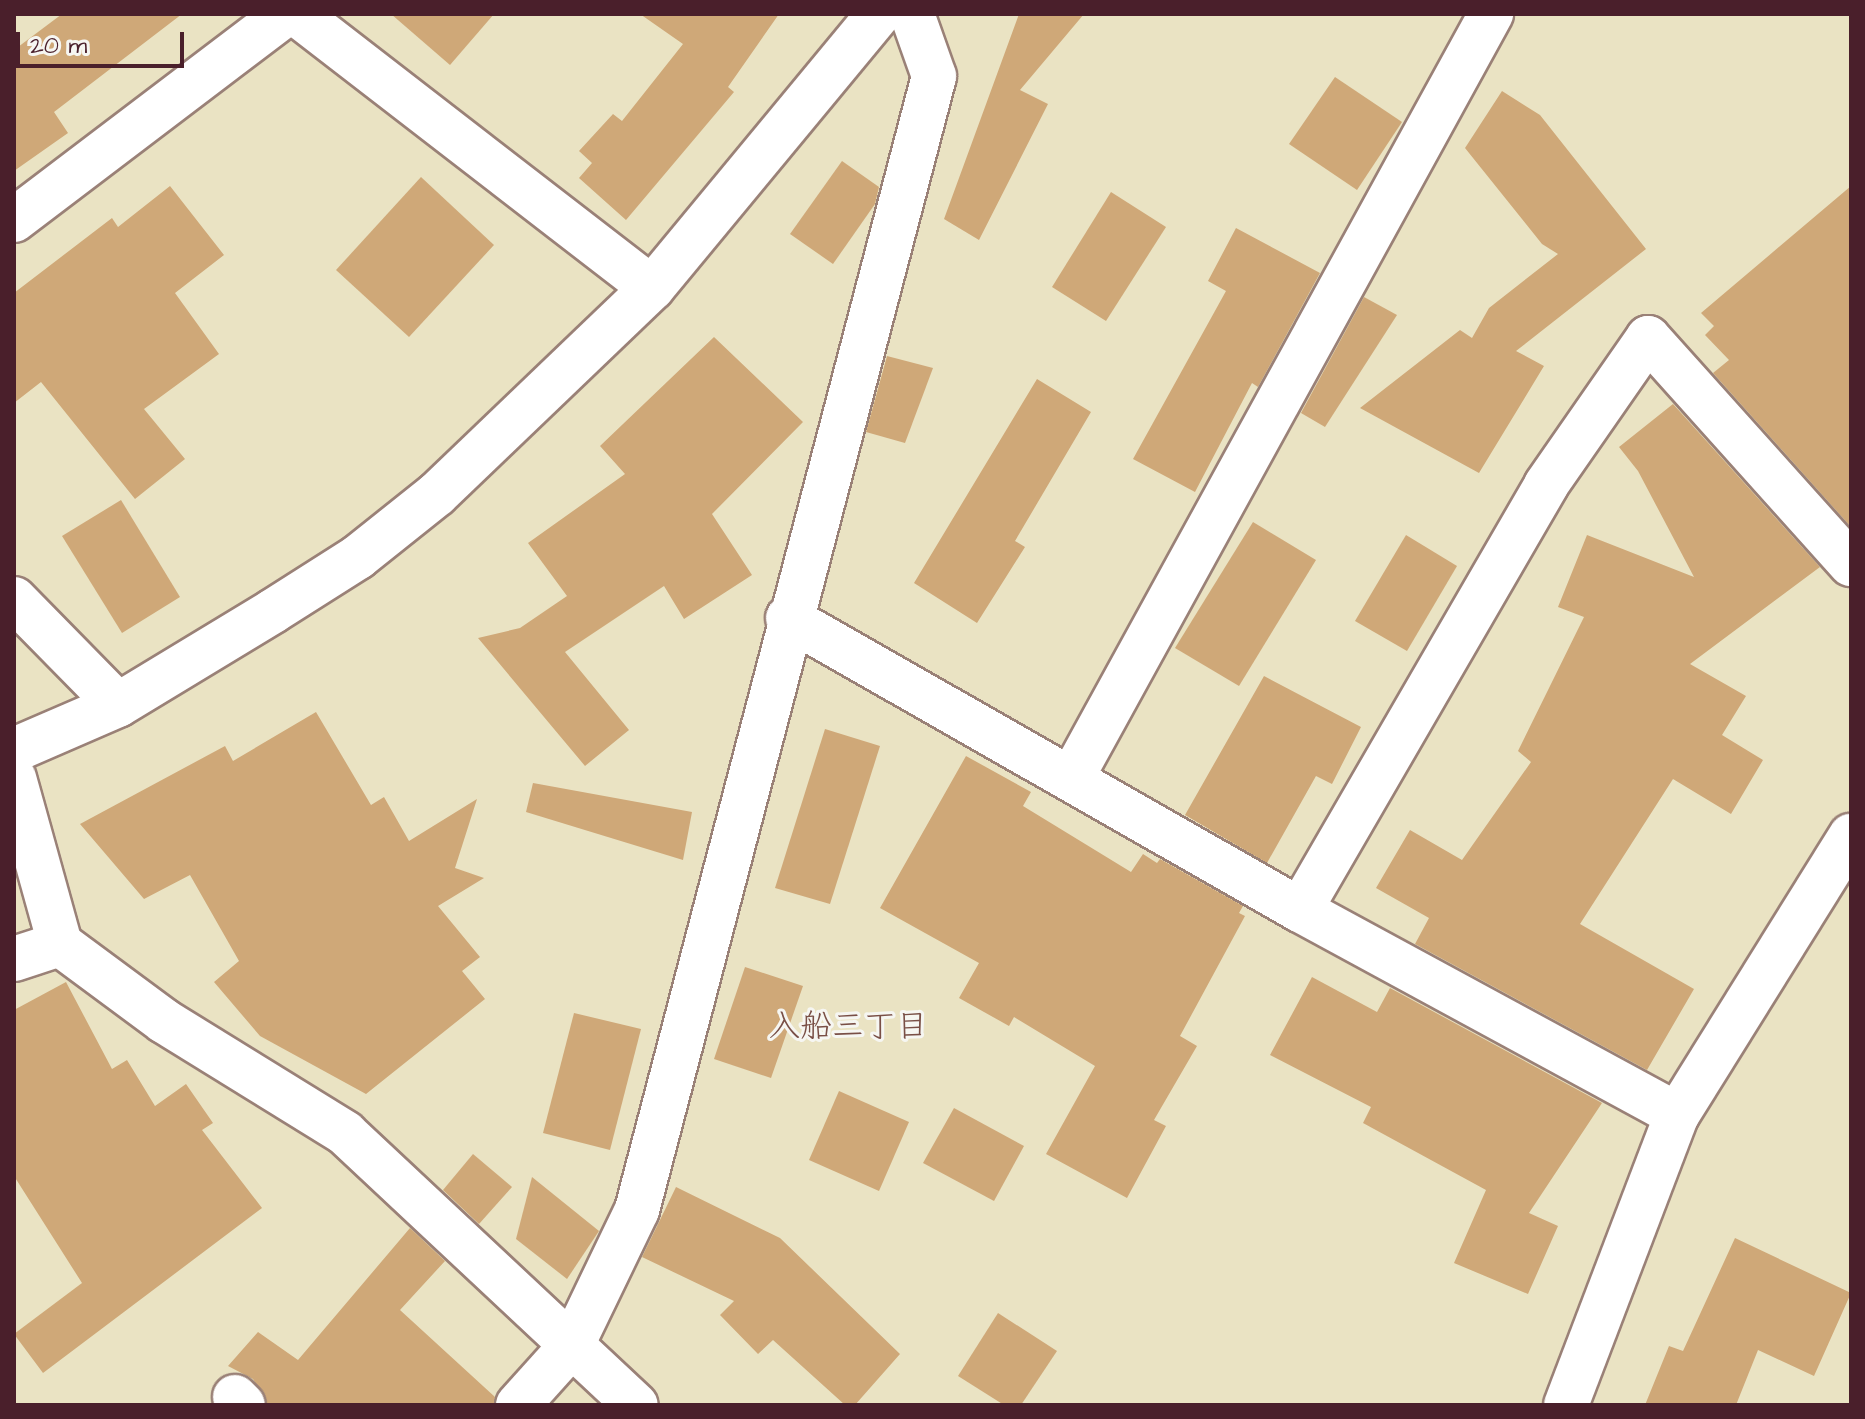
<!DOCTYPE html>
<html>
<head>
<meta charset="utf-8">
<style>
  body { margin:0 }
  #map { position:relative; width:1865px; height:1419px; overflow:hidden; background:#eae3c3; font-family:"Architects Daughter","Klee One",sans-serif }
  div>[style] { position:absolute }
  .building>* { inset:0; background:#cfa878 }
  .roads { filter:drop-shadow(2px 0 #9a8177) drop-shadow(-2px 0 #9a8177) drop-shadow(0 2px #9a8177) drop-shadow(0 -2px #9a8177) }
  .minor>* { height:44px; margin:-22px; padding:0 22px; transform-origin:22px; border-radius:22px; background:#fff }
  span { translate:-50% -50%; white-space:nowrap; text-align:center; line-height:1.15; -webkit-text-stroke:6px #f6f6f2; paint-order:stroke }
  .neighbourhood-label { font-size:32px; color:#794f46 }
  .frame { position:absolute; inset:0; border:16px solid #4a1f2b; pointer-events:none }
  .scale { position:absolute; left:16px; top:32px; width:168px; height:36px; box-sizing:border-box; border:4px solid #4a1f2b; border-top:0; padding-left:10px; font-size:24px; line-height:28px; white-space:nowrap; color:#4a1f2b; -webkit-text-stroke:6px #f6f6f2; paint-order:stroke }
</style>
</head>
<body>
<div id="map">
  <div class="building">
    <div style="clip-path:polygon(62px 14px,182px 14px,54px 112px,68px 133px,14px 171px,14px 50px)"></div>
    <div style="clip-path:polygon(391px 14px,494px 14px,450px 65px)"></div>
    <div style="clip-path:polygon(640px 14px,779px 14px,728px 87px,734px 92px,626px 220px,579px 178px,592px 163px,579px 151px,613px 114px,622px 121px,683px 44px)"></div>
    <div style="clip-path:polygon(1019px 14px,1084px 14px,1020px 90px,1048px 104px,979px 240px,944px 219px)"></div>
    <div style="clip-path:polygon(1335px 77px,1402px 122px,1357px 190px,1289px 144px)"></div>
    <div style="clip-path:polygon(1502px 91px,1540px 115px,1646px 249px,1516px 351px,1544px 366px,1479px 473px,1360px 408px,1460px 330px,1472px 338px,1489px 308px,1558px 254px,1542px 244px,1465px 148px)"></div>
    <div style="clip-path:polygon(842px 161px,879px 187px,875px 204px,833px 264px,790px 234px)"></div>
    <div style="clip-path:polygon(421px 177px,494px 245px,409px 337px,336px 270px)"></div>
    <div style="clip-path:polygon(170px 186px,224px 255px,175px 293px,219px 354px,144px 409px,185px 459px,135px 499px,41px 382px,14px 403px,14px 293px,112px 218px,118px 227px)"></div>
    <div style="clip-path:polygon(1851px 186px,1851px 527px,1713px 373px,1729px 360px,1705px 335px,1714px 326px,1701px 313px)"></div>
    <div style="clip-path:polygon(1111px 192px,1166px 227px,1106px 321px,1052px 287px)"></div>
    <div style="clip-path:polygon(1236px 228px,1320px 273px,1258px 387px,1252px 383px,1195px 492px,1133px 459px,1226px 291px,1208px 281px)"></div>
    <div style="clip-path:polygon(1364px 297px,1397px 315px,1325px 427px,1301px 413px)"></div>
    <div style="clip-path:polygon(714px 337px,803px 422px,712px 514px,752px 575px,684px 619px,664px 586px,565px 652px,629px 730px,585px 766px,478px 638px,520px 628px,567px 596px,528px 543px,625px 474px,600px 446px)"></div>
    <div style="clip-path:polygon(887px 356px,933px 368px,905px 443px,866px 432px)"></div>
    <div style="clip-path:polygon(1037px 379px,1091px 412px,1015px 541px,1025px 547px,977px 623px,914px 583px)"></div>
    <div style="clip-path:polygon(1673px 404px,1820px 567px,1690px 664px,1746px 696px,1722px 735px,1763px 760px,1731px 814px,1673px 779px,1580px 924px,1694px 989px,1647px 1070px,1415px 944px,1429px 918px,1376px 888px,1410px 830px,1462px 860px,1531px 762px,1518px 751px,1584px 617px,1558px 607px,1587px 535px,1694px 577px,1638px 471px,1619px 447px)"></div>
    <div style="clip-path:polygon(121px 500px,180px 597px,122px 633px,62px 536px)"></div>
    <div style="clip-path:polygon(1253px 522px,1316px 560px,1239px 686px,1175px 648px)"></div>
    <div style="clip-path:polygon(1406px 535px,1457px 566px,1407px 651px,1355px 621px)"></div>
    <div style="clip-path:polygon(1264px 676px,1361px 727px,1332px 784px,1316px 776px,1267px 863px,1185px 815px)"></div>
    <div style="clip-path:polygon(316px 712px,371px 805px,384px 797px,409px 841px,477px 799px,455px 868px,484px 878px,438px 906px,480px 957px,462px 971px,485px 999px,366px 1094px,260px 1036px,214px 982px,239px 961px,190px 875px,144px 899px,80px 824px,225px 746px,233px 761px)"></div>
    <div style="clip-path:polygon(825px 729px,880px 746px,830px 904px,775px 888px)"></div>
    <div style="clip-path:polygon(966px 756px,1031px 792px,1023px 806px,1131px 872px,1143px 854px,1157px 863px,1160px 859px,1243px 906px,1239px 913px,1245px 916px,1180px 1036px,1197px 1046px,1154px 1120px,1166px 1126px,1127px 1198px,1046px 1154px,1095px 1066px,1014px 1017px,1009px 1026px,959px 998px,979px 963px,880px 908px)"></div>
    <div style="clip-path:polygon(533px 783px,692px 812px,683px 860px,526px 812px)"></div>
    <div style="clip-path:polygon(745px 967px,803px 986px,771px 1078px,714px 1059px)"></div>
    <div style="clip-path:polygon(1312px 977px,1377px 1012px,1390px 988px,1602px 1103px,1529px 1213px,1558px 1226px,1528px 1294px,1454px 1263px,1486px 1190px,1363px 1123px,1371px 1107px,1270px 1055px)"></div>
    <div style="clip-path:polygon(66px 982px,112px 1069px,127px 1060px,155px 1106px,186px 1084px,213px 1123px,202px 1130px,262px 1208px,43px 1373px,14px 1334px,82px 1283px,14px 1176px,14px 1010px)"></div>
    <div style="clip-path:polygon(574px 1013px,641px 1029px,610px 1150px,543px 1133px)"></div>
    <div style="clip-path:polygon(839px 1091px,909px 1122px,879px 1191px,809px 1160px)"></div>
    <div style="clip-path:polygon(954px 1108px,1024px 1146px,994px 1201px,923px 1163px)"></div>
    <div style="clip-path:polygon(473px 1154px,512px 1187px,479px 1224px,443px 1190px)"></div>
    <div style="clip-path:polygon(532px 1177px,599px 1231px,567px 1279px,516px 1239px)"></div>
    <div style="clip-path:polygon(676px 1187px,780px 1238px,900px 1354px,855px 1405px,845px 1405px,773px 1340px,758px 1354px,720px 1315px,734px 1301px,642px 1257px)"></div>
    <div style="clip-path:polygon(410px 1228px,445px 1261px,400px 1310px,495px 1397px,494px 1405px,267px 1405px,253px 1379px,228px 1366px,258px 1332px,298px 1360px)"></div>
    <div style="clip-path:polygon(1735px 1238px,1851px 1293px,1814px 1376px,1758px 1350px,1736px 1405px,1645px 1405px,1669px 1346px,1683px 1351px)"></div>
    <div style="clip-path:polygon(998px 1313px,1057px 1351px,1021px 1405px,1004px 1405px,958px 1376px)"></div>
  </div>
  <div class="roads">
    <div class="minor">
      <div style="left:297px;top:14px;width:448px;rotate:37.7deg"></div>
      <div style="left:14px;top:220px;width:340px;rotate:-37.2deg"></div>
      <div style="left:14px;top:599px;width:148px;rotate:45.5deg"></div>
      <div style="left:788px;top:618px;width:589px;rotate:29.7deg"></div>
      <div style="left:1300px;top:910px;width:429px;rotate:28.5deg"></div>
      <div style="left:14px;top:750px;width:113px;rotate:-23.4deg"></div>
      <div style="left:118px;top:705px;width:181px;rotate:-31.2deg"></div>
      <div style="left:273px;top:611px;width:101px;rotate:-32.4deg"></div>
      <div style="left:358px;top:557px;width:101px;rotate:-38.6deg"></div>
      <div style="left:437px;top:494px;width:298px;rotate:-43.8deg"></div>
      <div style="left:652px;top:288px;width:356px;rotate:-50.4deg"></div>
      <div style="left:14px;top:778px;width:172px;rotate:74.5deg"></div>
      <div style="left:60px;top:944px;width:129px;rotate:36.5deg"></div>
      <div style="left:164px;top:1021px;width:213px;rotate:31.7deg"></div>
      <div style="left:345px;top:1133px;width:398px;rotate:43.1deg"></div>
      <div style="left:1071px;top:779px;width:873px;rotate:-61.23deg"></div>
      <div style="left:1300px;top:910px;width:491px;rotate:-59.9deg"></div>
      <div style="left:1546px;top:485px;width:179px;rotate:-55.2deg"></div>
      <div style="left:1648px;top:338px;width:304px;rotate:48.1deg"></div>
      <div style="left:14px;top:959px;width:48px;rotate:-18.1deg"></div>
      <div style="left:235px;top:1397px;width:11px;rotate:45deg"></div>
      <div style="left:518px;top:1405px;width:81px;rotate:-48deg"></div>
      <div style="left:572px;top:1345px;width:150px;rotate:-64.3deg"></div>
      <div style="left:637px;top:1210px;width:1172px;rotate:-75.32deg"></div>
      <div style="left:934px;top:76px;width:66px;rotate:-109.5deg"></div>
      <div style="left:1566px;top:1405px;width:311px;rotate:-69.1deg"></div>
      <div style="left:1677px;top:1115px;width:329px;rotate:-58.1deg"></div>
    </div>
  </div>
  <div class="neighbourhood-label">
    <span style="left:848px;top:1027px">入船三丁目</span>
  </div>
  <div class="frame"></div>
  <div class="scale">20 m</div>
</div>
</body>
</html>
